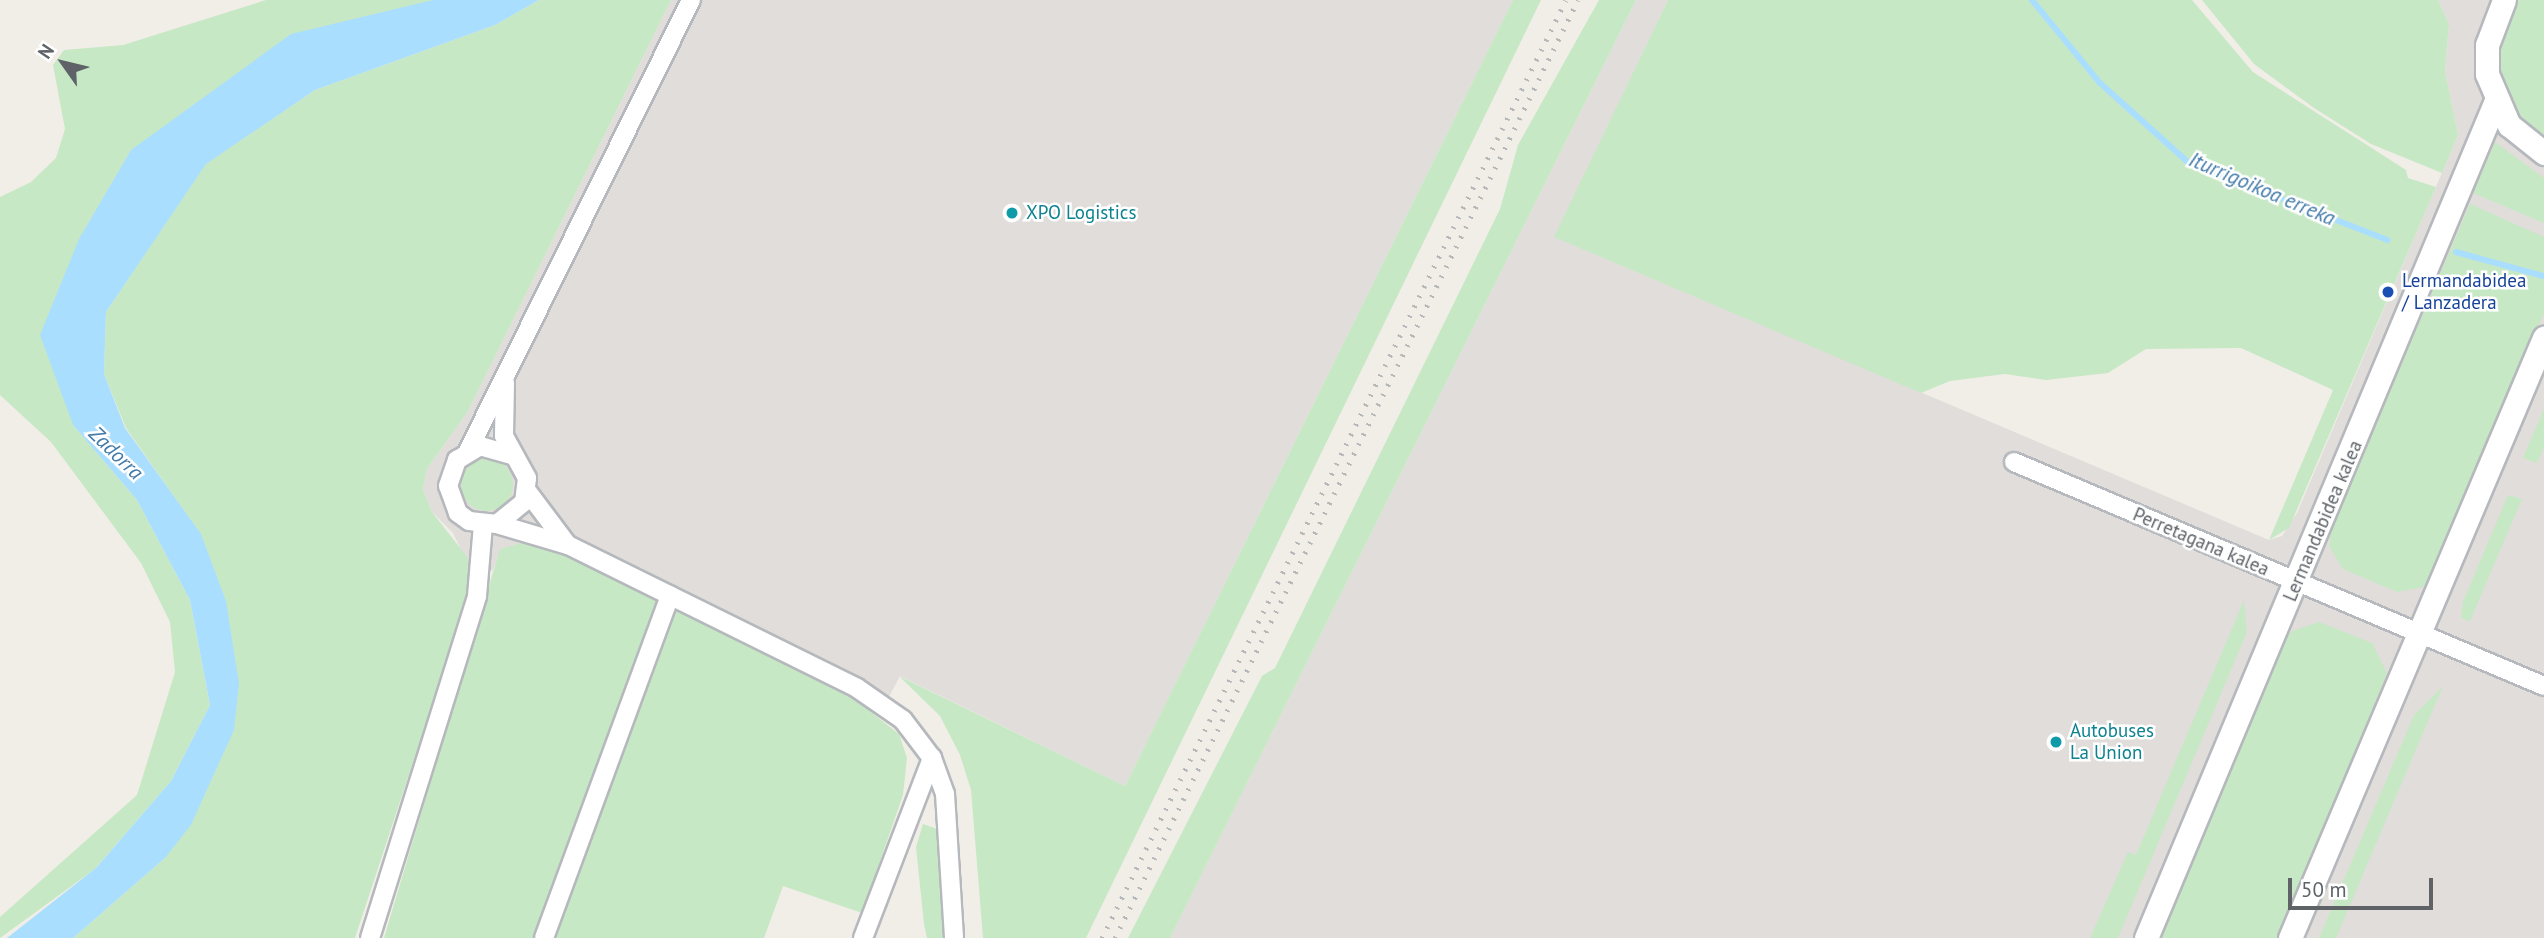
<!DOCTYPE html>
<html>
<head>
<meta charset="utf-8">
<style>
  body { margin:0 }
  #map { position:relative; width:2544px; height:938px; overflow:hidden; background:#f1eee8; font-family:"PT Sans",sans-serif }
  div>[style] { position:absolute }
  .industrial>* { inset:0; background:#e0ddda }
  .green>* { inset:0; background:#c7e8c5 }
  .round { border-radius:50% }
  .water>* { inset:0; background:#aadefe }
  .stream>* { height:6px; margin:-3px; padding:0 3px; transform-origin:3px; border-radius:3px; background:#aadefe }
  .roads { filter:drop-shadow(2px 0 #b5b8bc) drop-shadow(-2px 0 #b5b8bc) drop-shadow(0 2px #b5b8bc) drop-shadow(0 -2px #b5b8bc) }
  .minor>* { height:18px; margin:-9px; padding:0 9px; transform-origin:9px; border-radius:9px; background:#fff }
  .tertiary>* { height:23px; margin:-11.5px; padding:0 11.5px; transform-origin:11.5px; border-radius:11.5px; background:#fff }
  .rail>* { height:5px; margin-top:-2.5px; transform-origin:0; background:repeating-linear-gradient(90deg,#b6b7b8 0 2px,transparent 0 11px) }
  .dots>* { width:19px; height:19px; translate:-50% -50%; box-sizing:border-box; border:4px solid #fff; border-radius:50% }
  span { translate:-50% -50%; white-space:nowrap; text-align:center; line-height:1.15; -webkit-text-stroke:5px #fff; paint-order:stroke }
  .culture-label { font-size:19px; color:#0d838f }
  .left { translate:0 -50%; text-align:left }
  .transit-label { font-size:19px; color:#164399 }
  .street-label { font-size:19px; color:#5f6368 }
  .water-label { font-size:21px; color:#427aa9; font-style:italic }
  .north { position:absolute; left:28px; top:28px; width:70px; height:70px; -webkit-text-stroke:5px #fff; paint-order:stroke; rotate:304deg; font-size:19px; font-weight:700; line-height:28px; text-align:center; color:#5f6368 }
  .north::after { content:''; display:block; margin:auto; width:24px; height:32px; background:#5f6368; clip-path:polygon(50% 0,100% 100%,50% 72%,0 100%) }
  .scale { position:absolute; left:2288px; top:878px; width:145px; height:32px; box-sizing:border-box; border:4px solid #5f6368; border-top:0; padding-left:9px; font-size:21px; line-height:24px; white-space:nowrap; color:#5f6368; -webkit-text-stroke:5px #fff; paint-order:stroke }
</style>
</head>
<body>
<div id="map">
  <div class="industrial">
    <div style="clip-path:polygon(671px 0,1513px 0,1125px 786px,900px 676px,879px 716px,535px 539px,501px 549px,493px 570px,474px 577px,453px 533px,432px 512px,423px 489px,427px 469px,468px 411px)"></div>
    <div style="clip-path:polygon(1636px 0,1668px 0,1555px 237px,2269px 540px,2282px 536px,2297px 513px,2458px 135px,2445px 71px,2449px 24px,2438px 0,2544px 0,2544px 938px,1170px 938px)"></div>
  </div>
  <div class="green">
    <div style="clip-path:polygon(266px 0,433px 0,131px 150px,73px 425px,137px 500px,190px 600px,210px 705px,171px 781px,95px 869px,0 938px,0 917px,137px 795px,175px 672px,170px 622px,141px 563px,51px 442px,0 395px,0 197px,31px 182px,56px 158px,65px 129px,53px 65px,64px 50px,123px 45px)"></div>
    <div style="clip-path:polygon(539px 0,671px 0,468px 411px,427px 469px,423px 489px,432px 512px,472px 563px,474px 577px,355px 938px,73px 938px,165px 858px,234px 730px,201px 535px,126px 428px,104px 374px,106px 312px,205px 164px,315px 90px,495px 25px)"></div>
    <div style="clip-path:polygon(1513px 0,1541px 0,1086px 938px,983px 938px,971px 790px,960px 755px,940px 716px,899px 676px,1125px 786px)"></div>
    <div style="clip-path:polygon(1599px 0,1636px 0,1170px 938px,1128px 938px,1262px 676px,1275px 668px,1500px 209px,1518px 145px)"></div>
    <div style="clip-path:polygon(1668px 0,2192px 0,2253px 72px,2406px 170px,2408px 178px,2436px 187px,2289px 528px,2269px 540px,2333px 390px,2241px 348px,2146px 349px,2108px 373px,2046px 380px,2005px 374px,1950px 381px,1921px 393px,1554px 237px)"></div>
    <div style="clip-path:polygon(2202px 0,2438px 0,2449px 24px,2445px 71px,2458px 135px,2442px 173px,2371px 144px,2314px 108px,2254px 64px)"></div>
    <div style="clip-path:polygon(2519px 0,2544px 0,2544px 139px,2513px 110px,2499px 72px,2502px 32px)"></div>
    <div style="clip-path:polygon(2495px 142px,2544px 178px,2544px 223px,2473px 193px)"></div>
    <div style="clip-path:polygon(2470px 204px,2544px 237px,2544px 313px,2434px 574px,2423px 587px,2397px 592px,2343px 569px,2329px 546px,2332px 527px)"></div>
    <div style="clip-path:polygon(2544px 409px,2544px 447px,2537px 463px,2523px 458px)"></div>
    <div class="round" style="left:461px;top:459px;width:52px;height:52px"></div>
    <div style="clip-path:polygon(2508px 495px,2522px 499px,2470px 621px,2461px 618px,2463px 602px)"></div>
    <div style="clip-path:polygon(535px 539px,790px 665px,858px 702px,899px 734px,907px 758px,903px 795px,862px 913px,783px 886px,764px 938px,384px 938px,500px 549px)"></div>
    <div style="clip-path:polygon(2244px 600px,2247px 632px,2118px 938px,2090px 938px,2128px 852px,2136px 855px)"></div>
    <div style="clip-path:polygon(2319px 622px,2372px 643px,2387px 673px,2279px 938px,2159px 938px,2284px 642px,2292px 631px)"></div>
    <div style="clip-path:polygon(2443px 686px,2336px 938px,2319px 938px,2414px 715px)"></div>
    <div style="clip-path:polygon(923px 824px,940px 830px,944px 938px,927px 938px,924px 924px,916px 847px)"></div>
  </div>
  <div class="water">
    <div style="clip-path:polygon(433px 0,539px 0,495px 25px,315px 90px,206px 164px,106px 312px,104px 374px,125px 428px,201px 534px,226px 601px,239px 684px,234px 730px,191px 825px,165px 858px,73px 938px,7px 938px,96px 868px,171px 781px,210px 705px,190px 600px,137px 500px,73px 425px,40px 335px,79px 239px,131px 150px,291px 34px)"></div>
  </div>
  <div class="stream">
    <div style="left:2032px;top:0;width:107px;rotate:50.7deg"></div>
    <div style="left:2100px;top:83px;width:120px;rotate:42deg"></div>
    <div style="left:2189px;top:163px;width:213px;rotate:21.2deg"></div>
    <div style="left:2456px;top:252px;width:91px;rotate:15.3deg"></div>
  </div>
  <div class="roads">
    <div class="minor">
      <div style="left:505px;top:383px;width:53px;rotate:91.1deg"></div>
      <div style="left:504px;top:436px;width:48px;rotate:61.3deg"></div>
      <div style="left:527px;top:478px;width:24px;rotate:97deg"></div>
      <div style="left:524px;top:502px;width:35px;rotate:141deg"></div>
      <div style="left:497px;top:524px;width:28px;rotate:-174deg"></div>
      <div style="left:469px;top:521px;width:14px;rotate:-144deg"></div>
      <div style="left:458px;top:513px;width:29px;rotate:-110deg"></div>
      <div style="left:448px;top:486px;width:28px;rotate:-71deg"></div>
      <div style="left:457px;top:460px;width:27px;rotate:-31deg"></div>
      <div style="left:480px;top:446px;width:35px;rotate:16deg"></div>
      <div style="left:468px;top:451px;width:503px;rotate:-63.69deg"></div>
      <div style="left:2014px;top:462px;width:575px;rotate:22.91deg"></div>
      <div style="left:527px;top:491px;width:65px;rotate:53.1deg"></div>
      <div style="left:497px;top:524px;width:74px;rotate:16.5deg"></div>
      <div style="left:568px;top:545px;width:322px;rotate:26.3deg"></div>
      <div style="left:857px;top:688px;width:56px;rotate:34.8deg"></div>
      <div style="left:903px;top:720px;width:48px;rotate:52.7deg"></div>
      <div style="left:932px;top:758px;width:38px;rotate:70deg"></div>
      <div style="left:945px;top:794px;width:144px;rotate:86.4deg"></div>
      <div style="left:370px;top:938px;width:358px;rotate:-72.6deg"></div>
      <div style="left:477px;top:596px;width:71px;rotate:-85.2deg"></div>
      <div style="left:544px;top:938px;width:365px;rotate:-69.8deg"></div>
      <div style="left:863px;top:938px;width:193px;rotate:-69deg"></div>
    </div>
    <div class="tertiary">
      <div style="left:2504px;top:0;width:48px;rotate:110.7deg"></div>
      <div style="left:2487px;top:45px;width:29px;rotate:90deg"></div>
      <div style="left:2487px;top:74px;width:56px;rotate:66.7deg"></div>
      <div style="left:2509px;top:125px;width:45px;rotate:38.7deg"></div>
      <div style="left:2146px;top:938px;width:905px;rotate:-67.32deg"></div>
      <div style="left:2290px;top:938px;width:652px;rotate:-67.06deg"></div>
    </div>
  </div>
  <div class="rail">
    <div style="left:1102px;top:938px;width:1046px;rotate:-63.68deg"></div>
    <div style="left:1115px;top:938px;width:1046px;rotate:-63.73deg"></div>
  </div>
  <div class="dots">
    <div style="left:1012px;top:213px;background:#0f9aa8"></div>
    <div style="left:2388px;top:292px;background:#1a4fb4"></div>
    <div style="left:2056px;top:742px;background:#0f9aa8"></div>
  </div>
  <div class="culture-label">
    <span class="left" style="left:1026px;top:213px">XPO Logistics</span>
    <span class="left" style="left:2070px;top:742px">Autobuses<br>La Union</span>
  </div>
  <div class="transit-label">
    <span class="left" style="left:2402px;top:292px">Lermandabidea<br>/ Lanzadera</span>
  </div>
  <div class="street-label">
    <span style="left:2323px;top:521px;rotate:-67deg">Lermandabidea kalea</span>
    <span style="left:2201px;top:542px;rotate:23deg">Perretagana kalea</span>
  </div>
  <div class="water-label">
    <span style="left:2262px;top:189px;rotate:23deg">Iturrigoikoa erreka</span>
    <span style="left:116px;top:453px;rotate:44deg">Zadorra</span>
  </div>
  <div class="north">N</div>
  <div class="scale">50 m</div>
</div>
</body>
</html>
